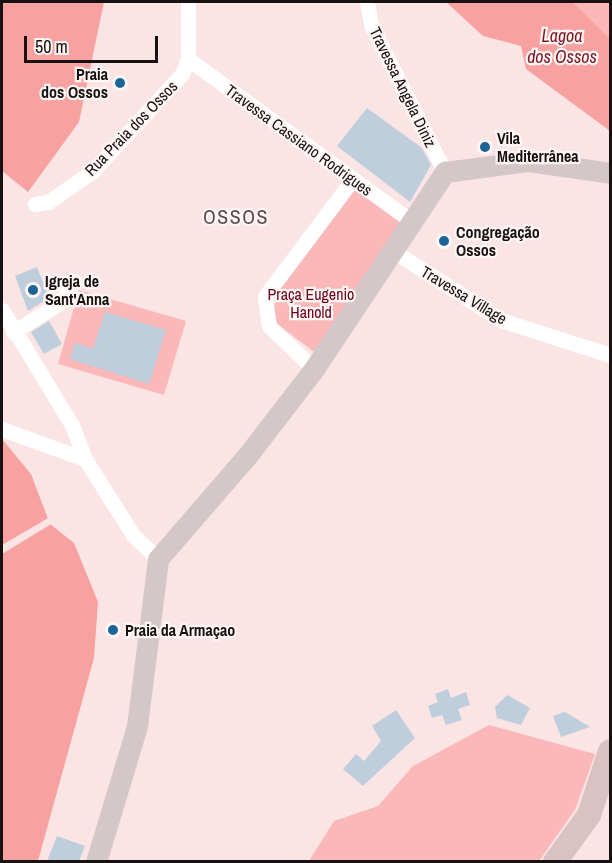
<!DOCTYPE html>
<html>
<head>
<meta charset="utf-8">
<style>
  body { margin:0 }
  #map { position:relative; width:612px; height:863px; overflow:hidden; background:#fbe4e4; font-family:"Archivo Narrow",sans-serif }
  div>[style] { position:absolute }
  .green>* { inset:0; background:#fab8b8 }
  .water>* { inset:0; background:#f8a1a1 }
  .pier>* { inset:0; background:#fbe4e4 }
  .building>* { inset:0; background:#bfcedc }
  .street>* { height:15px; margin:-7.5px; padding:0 7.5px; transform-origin:7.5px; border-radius:7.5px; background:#fff }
  .secondary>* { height:21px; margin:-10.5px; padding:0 10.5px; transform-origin:10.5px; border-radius:10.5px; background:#d4c7c7 }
  .primary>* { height:24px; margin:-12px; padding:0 12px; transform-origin:12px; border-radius:12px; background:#dac2c2 }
  .dots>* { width:16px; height:16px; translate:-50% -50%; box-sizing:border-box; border:3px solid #fef5f5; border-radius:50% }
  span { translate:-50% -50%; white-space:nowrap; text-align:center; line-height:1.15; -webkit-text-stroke:4.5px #fef5f5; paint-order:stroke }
  .poi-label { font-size:16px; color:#181111; font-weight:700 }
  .right { translate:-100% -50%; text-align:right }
  .left { translate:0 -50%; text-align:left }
  .street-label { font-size:16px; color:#181111 }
  .park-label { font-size:16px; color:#6c0119 }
  .water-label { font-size:18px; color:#7b1725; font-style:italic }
  .quarter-label { font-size:20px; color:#5d4a4a; letter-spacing:1.5px }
  .frame { position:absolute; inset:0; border:3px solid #181111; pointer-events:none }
  .scale { position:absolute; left:24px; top:36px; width:134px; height:27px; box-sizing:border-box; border:3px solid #181111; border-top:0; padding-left:8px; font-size:18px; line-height:21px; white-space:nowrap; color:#181111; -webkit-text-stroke:4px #fef5f5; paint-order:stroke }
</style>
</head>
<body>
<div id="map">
  <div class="green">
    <div style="clip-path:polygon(573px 2px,610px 2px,610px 39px)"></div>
    <div style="clip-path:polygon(355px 187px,405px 224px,317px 354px,277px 324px,273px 310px,279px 290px)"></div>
    <div style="clip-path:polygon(79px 290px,186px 321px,164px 395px,58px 364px)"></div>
    <div style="clip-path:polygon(489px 725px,595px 754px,575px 810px,539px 861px,309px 861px,334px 821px,378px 806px,413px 766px)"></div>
  </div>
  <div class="water">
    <div style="clip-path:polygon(2px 2px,104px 2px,79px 122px,28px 192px,2px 171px)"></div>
    <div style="clip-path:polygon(446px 2px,573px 2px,610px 39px,610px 131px,526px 69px,521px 46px,483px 36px)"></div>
    <div style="clip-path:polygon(2px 439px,31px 474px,50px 524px,74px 543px,98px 602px,94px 658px,38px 861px,2px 861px)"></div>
  </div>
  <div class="pier">
    <div style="clip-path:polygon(50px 517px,53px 523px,2px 554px,2px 545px)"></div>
  </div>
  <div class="building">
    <div style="clip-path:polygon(367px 108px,422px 148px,431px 165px,410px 202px,337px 146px)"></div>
    <div style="clip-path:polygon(37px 267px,49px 298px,28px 311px,15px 276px)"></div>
    <div style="clip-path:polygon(105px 312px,166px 330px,149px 384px,70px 359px,75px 343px,93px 349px)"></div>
    <div style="clip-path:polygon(49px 321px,62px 344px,44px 354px,31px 332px)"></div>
    <div style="clip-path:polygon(448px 689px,451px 698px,466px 692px,470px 705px,458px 709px,462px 720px,446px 725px,442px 715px,432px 718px,428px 706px,438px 702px,435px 694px)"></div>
    <div style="clip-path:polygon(507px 695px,530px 708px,521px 725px,497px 718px,495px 707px)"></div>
    <div style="clip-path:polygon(396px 710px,415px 738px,363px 786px,343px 769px,356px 754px,364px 761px,381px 741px,372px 726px)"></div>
    <div style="clip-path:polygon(565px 712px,590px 727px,561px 737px,553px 716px)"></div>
    <div style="clip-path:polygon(57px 836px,85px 846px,79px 861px,47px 861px)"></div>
  </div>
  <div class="street">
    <div style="left:367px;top:2px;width:23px;rotate:80deg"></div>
    <div style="left:371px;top:25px;width:165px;rotate:63.3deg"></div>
    <div style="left:188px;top:59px;width:274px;rotate:36deg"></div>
    <div style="left:35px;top:204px;width:13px;rotate:-9deg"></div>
    <div style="left:48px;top:202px;width:55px;rotate:-34.6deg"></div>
    <div style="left:93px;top:171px;width:132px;rotate:-47.5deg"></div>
    <div style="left:182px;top:74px;width:16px;rotate:-68deg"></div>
    <div style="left:188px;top:59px;width:57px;rotate:-90deg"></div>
    <div style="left:390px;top:249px;width:132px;rotate:32.6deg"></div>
    <div style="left:501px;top:320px;width:114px;rotate:17.8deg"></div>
    <div style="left:2px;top:310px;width:135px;rotate:58.7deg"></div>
    <div style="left:72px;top:425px;width:36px;rotate:69deg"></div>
    <div style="left:85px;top:459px;width:90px;rotate:57.7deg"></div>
    <div style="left:133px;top:535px;width:35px;rotate:44deg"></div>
    <div style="left:13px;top:332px;width:53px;rotate:-31.9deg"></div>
    <div style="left:58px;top:304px;width:28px;rotate:-55deg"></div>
    <div style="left:314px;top:369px;width:62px;rotate:-136.3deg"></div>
    <div style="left:269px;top:326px;width:30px;rotate:-98deg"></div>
    <div style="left:265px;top:296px;width:146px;rotate:-53.1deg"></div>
    <div style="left:2px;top:429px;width:88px;rotate:19.9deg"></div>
  </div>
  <div class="secondary">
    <div style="left:96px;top:862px;width:142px;rotate:-73.2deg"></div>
    <div style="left:137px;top:726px;width:168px;rotate:-82.8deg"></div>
    <div style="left:158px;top:559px;width:136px;rotate:-49.2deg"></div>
    <div style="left:247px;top:456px;width:110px;rotate:-52.4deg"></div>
    <div style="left:314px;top:369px;width:237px;rotate:-56.4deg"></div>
    <div style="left:445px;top:172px;width:84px;rotate:-7.5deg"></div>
    <div style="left:528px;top:161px;width:83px;rotate:8.3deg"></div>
  </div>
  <div class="primary">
    <div style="left:555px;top:862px;width:58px;rotate:-54.1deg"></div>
    <div style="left:589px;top:815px;width:67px;rotate:-71.8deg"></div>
  </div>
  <div class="dots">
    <div style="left:120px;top:83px;background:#1c6498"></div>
    <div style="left:485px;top:147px;background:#1c6498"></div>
    <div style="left:444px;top:241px;background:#1c6498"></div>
    <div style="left:33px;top:290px;background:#1c6498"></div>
    <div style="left:113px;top:630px;background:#1c6498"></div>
  </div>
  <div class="poi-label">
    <span class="right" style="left:108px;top:83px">Praia<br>dos Ossos</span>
    <span class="left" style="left:497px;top:147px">Vila<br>Mediterrânea</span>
    <span class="left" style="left:456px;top:241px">Congregação<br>Ossos</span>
    <span class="left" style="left:45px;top:290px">Igreja de<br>Sant'Anna</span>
    <span class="left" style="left:125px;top:630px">Praia da Armaçao</span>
  </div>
  <div class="street-label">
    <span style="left:403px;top:87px;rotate:64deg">Travessa Angela Diniz</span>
    <span style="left:131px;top:128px;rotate:-46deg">Rua Praia dos Ossos</span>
    <span style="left:299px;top:140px;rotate:36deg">Travessa Cassiano Rodrigues</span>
    <span style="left:464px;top:295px;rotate:31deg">Travessa Village</span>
  </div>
  <div class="park-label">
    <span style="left:311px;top:303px">Praça Eugenio<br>Hanold</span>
  </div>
  <div class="water-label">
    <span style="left:562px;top:47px">Lagoa<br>dos Ossos</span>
  </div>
  <div class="quarter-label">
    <span style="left:236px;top:216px">OSSOS</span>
  </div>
  <div class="frame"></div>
  <div class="scale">50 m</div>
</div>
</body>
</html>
